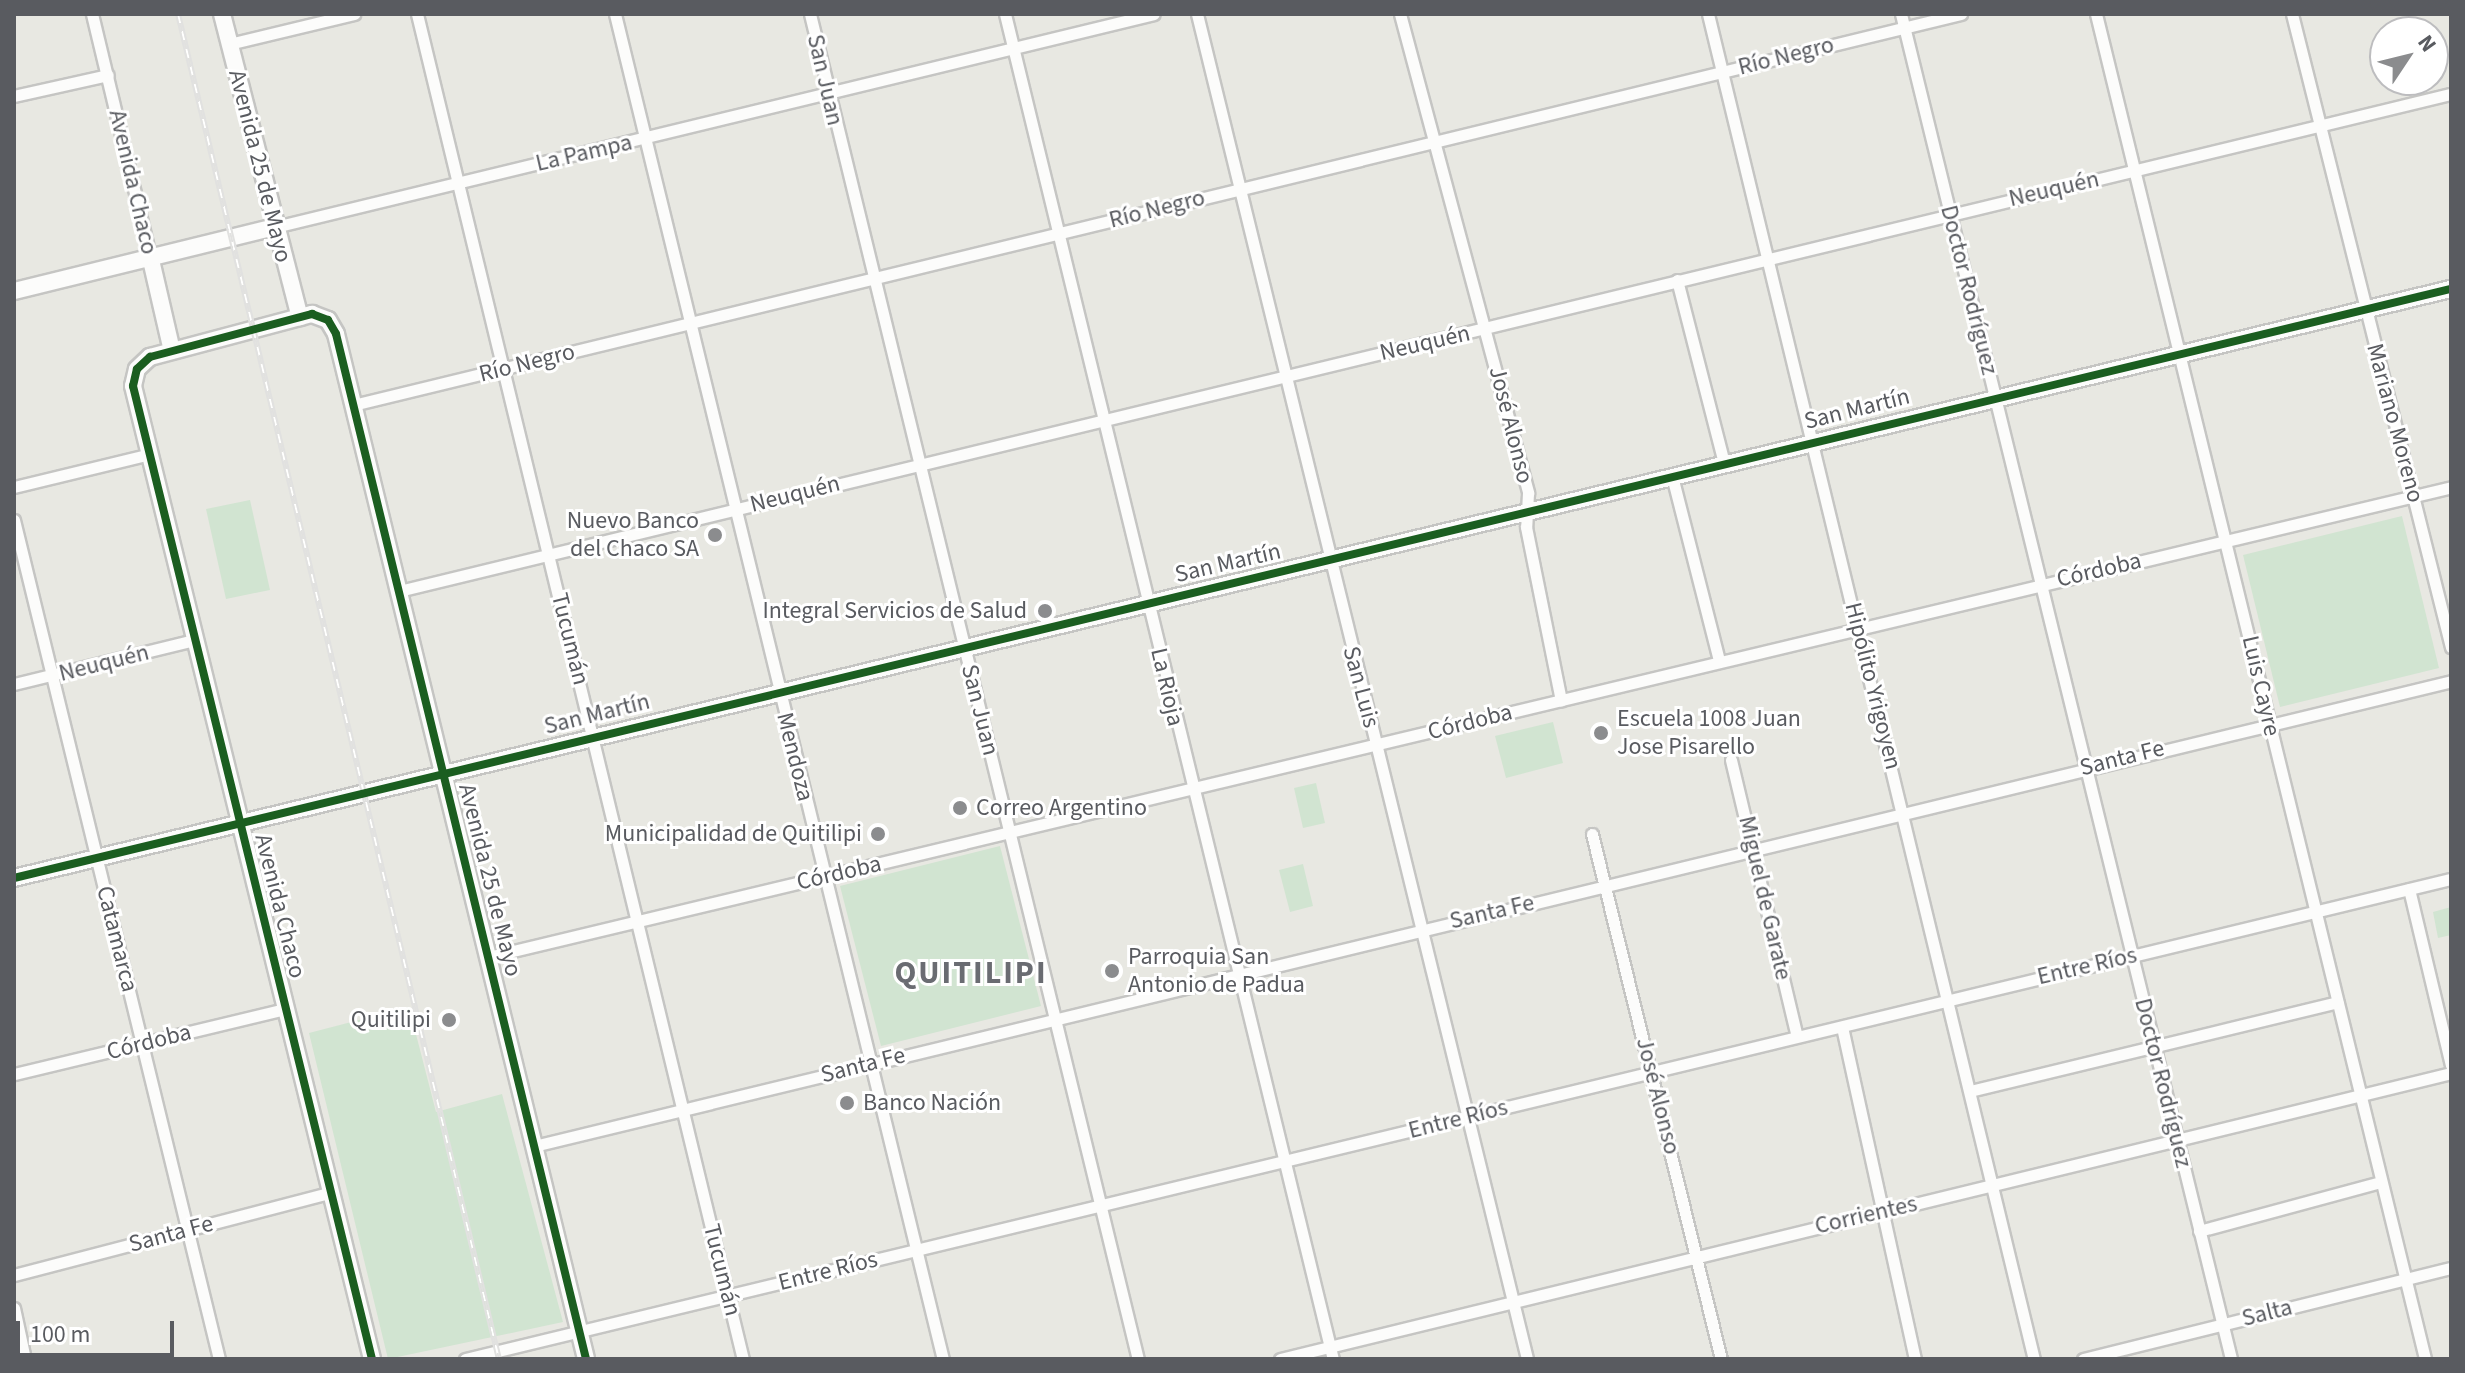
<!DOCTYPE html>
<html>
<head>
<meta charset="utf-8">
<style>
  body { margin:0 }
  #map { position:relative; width:2465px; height:1373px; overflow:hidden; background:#e8e8e2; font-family:"Source Sans 3",sans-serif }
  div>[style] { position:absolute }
  .green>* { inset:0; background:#d1e4d1 }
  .roads { filter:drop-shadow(2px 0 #c5c5c3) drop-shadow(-2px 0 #c5c5c3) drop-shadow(0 2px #c5c5c3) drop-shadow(0 -2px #c5c5c3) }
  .street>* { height:11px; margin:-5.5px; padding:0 5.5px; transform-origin:5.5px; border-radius:5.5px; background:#fcfcfb }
  .secondary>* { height:16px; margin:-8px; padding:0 8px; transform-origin:8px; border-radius:8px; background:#fcfcfb }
  .rail>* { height:6px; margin-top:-3px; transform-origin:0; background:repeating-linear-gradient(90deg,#fff 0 9px,#e1e1e0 0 18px); box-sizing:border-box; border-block:2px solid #e1e1e0 }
  .cycleway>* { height:8px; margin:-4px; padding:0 4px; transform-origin:4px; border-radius:4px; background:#1b5e20 }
  .dots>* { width:22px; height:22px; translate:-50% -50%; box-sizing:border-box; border:4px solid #fff; border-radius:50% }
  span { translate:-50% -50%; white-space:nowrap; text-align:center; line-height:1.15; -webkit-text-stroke:6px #fff; paint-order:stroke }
  .street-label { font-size:24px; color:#595b60 }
  .poi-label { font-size:24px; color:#595b60 }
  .right { translate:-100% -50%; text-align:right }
  .left { translate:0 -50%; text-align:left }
  .district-label { font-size:32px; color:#6a6c72; font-weight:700; letter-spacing:2px }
  .frame { position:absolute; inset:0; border:16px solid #595b60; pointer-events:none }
  .north { position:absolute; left:2369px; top:16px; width:80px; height:80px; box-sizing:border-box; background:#fff; border:2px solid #bdbdbf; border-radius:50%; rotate:55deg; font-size:22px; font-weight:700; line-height:32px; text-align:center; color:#595b60 }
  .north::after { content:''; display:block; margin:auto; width:28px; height:36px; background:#8b8c8e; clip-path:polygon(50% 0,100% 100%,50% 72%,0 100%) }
  .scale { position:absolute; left:16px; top:1321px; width:158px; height:36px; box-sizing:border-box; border:4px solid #595b60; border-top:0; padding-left:10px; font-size:24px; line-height:28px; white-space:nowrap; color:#595b60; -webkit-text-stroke:6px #fff; paint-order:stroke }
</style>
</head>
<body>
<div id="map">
  <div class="green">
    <div style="clip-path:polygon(250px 500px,270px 590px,226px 599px,206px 509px)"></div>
    <div style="clip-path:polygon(2402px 516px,2439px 668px,2280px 707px,2243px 555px)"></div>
    <div style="clip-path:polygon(1553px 722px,1563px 763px,1506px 778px,1495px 736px)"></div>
    <div style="clip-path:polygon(1316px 783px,1325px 823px,1303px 828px,1294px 788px)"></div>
    <div style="clip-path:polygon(1000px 846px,1041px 1006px,881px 1046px,840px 886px)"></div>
    <div style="clip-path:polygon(1303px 864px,1313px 906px,1290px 912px,1279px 870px)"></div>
    <div style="clip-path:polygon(2451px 907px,2451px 935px,2438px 938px,2433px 912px)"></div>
    <div style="clip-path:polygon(409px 1007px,436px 1112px,502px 1094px,563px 1322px,388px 1359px,309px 1033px)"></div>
  </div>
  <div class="roads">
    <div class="street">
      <div style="left:92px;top:14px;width:253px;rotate:76.5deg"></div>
      <div style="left:417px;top:14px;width:1384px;rotate:76.38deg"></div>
      <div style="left:615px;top:14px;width:1384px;rotate:76.3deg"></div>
      <div style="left:810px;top:14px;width:1384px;rotate:76.3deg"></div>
      <div style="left:1005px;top:14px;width:1384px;rotate:76.3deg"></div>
      <div style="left:1197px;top:14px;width:1385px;rotate:76.21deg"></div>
      <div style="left:1400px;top:14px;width:496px;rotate:75deg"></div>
      <div style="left:1528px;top:493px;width:34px;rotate:93deg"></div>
      <div style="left:1526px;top:527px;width:177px;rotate:78.6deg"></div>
      <div style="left:1708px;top:14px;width:1384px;rotate:76.38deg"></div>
      <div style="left:1901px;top:14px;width:1385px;rotate:76.21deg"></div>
      <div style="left:2096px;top:14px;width:1385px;rotate:76.25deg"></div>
      <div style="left:2292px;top:14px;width:653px;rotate:75.9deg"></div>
      <div style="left:229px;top:44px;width:129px;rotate:-13.5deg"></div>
      <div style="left:14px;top:96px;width:96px;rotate:-12.6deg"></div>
      <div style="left:275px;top:227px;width:904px;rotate:-13.62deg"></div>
      <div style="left:1677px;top:280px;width:189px;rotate:75.6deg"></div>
      <div style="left:353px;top:405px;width:1655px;rotate:-13.67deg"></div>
      <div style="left:1672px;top:476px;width:191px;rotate:75.7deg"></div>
      <div style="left:14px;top:487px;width:136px;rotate:-13.6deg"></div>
      <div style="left:14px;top:520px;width:864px;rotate:76.27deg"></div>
      <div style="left:399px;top:591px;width:2111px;rotate:-13.62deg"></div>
      <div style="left:14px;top:684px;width:186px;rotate:-13.7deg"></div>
      <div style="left:1731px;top:760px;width:284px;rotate:76.6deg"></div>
      <div style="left:1592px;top:834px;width:541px;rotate:76.2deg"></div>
      <div style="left:2409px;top:889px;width:181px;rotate:76.6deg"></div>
      <div style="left:488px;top:957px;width:2018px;rotate:-13.46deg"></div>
      <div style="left:1842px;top:1027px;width:340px;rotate:77.6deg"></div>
      <div style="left:14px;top:1074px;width:278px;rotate:-13.5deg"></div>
      <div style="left:1970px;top:1091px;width:378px;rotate:-13.6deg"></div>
      <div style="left:534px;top:1146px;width:1973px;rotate:-13.63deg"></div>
      <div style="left:2199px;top:1231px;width:188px;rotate:-15.1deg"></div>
      <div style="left:14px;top:1275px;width:325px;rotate:-14.6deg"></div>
      <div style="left:14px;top:1308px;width:52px;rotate:77.8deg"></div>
      <div style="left:465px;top:1359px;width:2043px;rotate:-13.59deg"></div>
      <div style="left:1280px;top:1359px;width:1205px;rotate:-13.72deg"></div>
      <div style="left:2083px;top:1359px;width:379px;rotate:-13.9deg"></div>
    </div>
    <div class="secondary">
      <div style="left:222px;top:14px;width:313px;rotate:75.6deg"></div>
      <div style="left:151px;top:260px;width:93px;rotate:77deg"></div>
      <div style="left:14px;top:291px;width:269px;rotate:-13.8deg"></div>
      <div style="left:14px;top:878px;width:2507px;rotate:-13.59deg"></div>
      <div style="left:372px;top:1359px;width:1002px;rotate:-103.8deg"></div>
      <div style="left:133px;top:386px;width:17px;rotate:-77deg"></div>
      <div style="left:137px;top:369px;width:18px;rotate:-43deg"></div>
      <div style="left:150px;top:357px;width:168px;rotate:-14.9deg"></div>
      <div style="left:312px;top:314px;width:17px;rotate:21deg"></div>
      <div style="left:328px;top:320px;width:16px;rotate:60deg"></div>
      <div style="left:336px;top:334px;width:1055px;rotate:76.29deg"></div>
    </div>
  </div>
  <div class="rail">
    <div style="left:178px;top:14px;width:1383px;rotate:76.58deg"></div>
  </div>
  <div class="cycleway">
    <div style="left:14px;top:878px;width:2507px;rotate:-13.59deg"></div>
    <div style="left:372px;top:1359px;width:1002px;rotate:-103.8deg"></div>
    <div style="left:133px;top:386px;width:17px;rotate:-77deg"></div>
    <div style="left:137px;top:369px;width:18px;rotate:-43deg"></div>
    <div style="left:150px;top:357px;width:168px;rotate:-14.9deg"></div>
    <div style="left:312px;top:314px;width:17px;rotate:21deg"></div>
    <div style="left:328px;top:320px;width:16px;rotate:60deg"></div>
    <div style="left:336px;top:334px;width:1055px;rotate:76.29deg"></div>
  </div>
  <div class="dots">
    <div style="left:715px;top:535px;background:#8b8c8e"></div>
    <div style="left:1045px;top:611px;background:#8b8c8e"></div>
    <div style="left:1601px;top:733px;background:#8b8c8e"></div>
    <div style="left:960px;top:808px;background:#8b8c8e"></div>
    <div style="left:878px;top:834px;background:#8b8c8e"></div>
    <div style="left:1112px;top:971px;background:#8b8c8e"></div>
    <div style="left:449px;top:1020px;background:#8b8c8e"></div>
    <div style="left:847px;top:1103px;background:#8b8c8e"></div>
  </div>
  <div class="street-label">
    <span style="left:1786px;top:56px;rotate:-14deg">Río Negro</span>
    <span style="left:825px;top:80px;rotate:77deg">San Juan</span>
    <span style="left:584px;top:153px;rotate:-13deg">La Pampa</span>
    <span style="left:260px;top:166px;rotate:76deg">Avenida 25 de Mayo</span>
    <span style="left:133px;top:182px;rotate:77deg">Avenida Chaco</span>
    <span style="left:2054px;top:189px;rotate:-13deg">Neuquén</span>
    <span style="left:1157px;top:209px;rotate:-14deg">Río Negro</span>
    <span style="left:1969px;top:290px;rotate:76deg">Doctor Rodríguez</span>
    <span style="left:1425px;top:343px;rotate:-13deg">Neuquén</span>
    <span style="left:527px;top:363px;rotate:-14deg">Río Negro</span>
    <span style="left:1857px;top:409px;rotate:-14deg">San Martín</span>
    <span style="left:2395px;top:423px;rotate:75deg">Mariano Moreno</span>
    <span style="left:1511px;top:425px;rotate:76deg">José Alonso</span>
    <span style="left:795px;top:494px;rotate:-14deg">Neuquén</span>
    <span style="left:1228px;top:563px;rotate:-13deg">San Martín</span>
    <span style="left:2099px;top:570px;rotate:-13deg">Córdoba</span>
    <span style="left:570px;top:639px;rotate:76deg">Tucumán</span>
    <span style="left:104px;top:663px;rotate:-14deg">Neuquén</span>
    <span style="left:1873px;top:686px;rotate:76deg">Hipólito Yrigoyen</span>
    <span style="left:2261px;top:686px;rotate:77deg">Luis Cayre</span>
    <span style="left:1167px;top:687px;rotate:77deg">La Rioja</span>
    <span style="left:1361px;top:687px;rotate:75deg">San Luis</span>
    <span style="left:980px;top:710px;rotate:76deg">San Juan</span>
    <span style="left:597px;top:714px;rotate:-14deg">San Martín</span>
    <span style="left:1470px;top:722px;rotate:-14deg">Córdoba</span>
    <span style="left:795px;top:757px;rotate:76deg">Mendoza</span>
    <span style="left:2122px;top:758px;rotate:-14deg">Santa Fe</span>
    <span style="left:839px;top:873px;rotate:-13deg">Córdoba</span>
    <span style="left:490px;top:880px;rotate:76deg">Avenida 25 de Mayo</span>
    <span style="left:1765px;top:898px;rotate:77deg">Miguel de Garate</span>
    <span style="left:280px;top:906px;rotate:76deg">Avenida Chaco</span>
    <span style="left:1492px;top:912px;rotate:-13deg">Santa Fe</span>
    <span style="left:117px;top:939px;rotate:76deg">Catamarca</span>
    <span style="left:2087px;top:966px;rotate:-13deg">Entre Ríos</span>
    <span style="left:149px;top:1042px;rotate:-14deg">Córdoba</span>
    <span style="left:863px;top:1065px;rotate:-14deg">Santa Fe</span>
    <span style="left:2163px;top:1083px;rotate:76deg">Doctor Rodríguez</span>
    <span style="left:1658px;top:1096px;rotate:76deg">José Alonso</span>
    <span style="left:1458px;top:1119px;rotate:-14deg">Entre Ríos</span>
    <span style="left:1866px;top:1215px;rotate:-13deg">Corrientes</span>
    <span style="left:171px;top:1234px;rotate:-15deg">Santa Fe</span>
    <span style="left:722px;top:1270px;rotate:76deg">Tucumán</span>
    <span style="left:828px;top:1271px;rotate:-14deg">Entre Ríos</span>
    <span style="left:2267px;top:1313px;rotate:-14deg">Salta</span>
  </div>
  <div class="poi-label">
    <span class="right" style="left:699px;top:535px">Nuevo Banco<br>del Chaco SA</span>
    <span class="right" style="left:1027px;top:611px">Integral Servicios de Salud</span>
    <span class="left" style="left:1617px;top:733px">Escuela 1008 Juan<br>Jose Pisarello</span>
    <span class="left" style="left:976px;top:808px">Correo Argentino</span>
    <span class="right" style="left:862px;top:834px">Municipalidad de Quitilipi</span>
    <span class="left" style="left:1128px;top:971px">Parroquia San<br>Antonio de Padua</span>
    <span class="right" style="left:431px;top:1020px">Quitilipi</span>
    <span class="left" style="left:863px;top:1103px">Banco Nación</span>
  </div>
  <div class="district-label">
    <span style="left:971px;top:973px">QUITILIPI</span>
  </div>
  <div class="frame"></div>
  <div class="north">N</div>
  <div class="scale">100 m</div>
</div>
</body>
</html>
